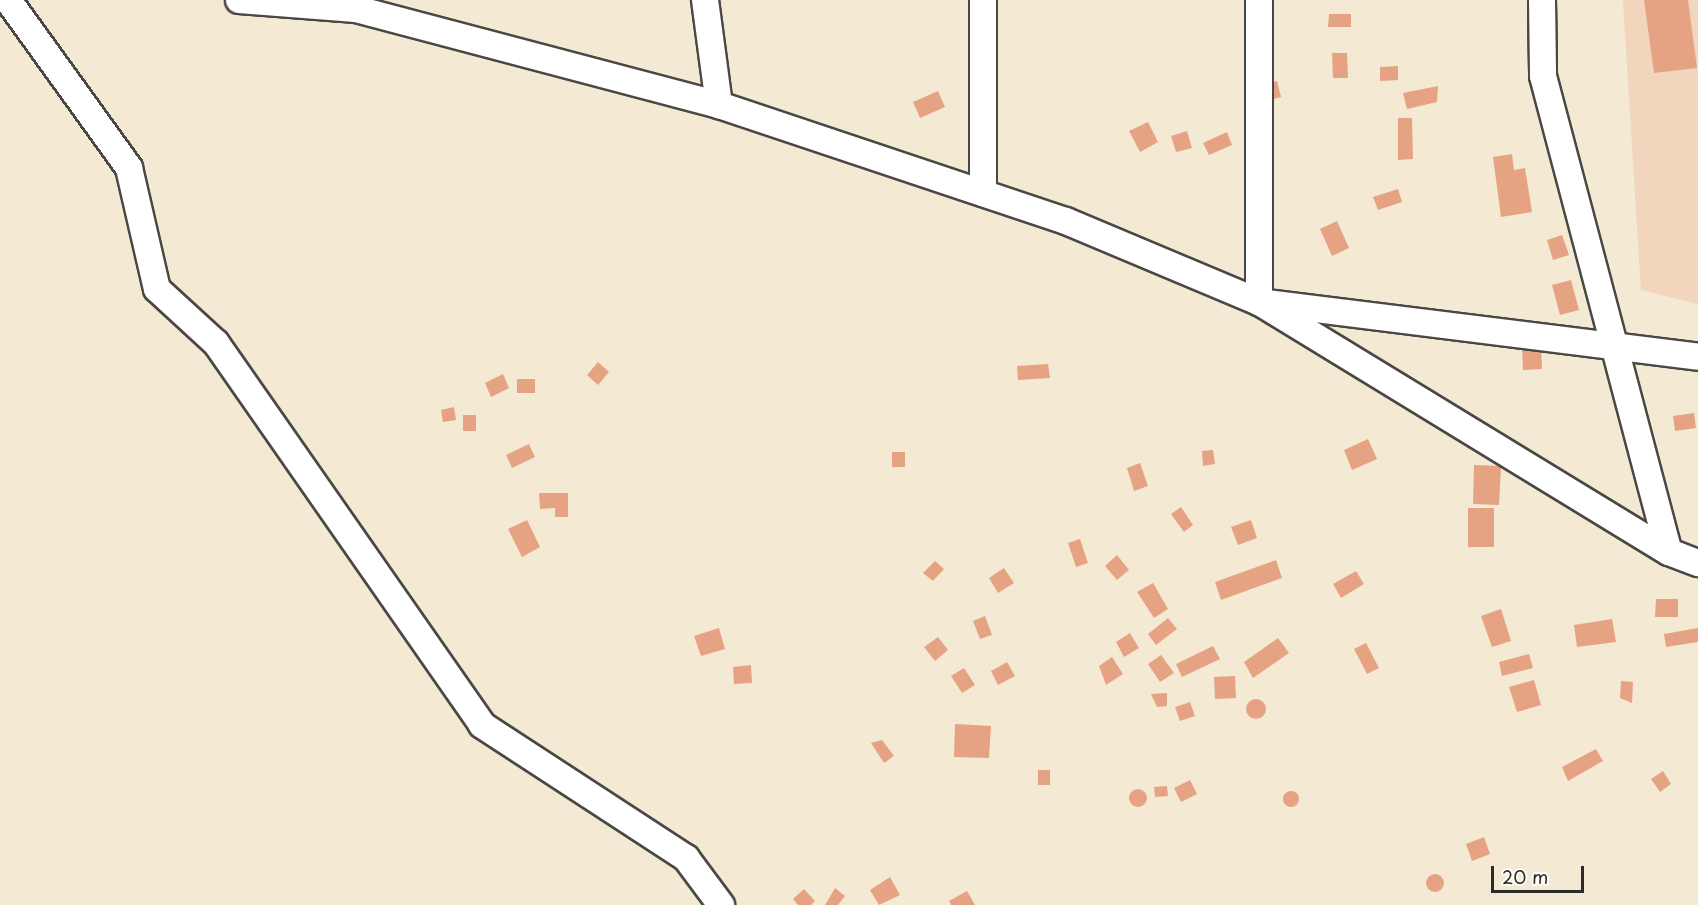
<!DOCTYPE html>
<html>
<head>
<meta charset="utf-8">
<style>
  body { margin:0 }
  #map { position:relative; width:1698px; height:905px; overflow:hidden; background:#f4e9d3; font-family:"Playpen Sans",sans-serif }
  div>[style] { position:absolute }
  .built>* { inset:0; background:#f1d5bd }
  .building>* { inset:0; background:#e6a383 }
  .round { border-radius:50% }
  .roads { filter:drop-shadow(2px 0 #494844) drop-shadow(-2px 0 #494844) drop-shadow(0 2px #494844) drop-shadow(0 -2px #494844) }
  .street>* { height:26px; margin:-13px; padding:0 13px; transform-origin:13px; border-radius:13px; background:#fff }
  span { translate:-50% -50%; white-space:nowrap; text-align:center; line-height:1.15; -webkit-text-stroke:4.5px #fdfcf7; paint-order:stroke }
  .scale { position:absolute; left:1491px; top:866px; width:93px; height:27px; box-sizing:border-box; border:3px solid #2b2b2b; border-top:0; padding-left:8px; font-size:18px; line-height:21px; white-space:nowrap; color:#2b2b2b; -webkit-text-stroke:4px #fdfcf7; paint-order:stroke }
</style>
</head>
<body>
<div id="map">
  <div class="built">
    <div style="clip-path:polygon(1623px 0,1698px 0,1698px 304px,1641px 290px)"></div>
  </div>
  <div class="building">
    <div style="clip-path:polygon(1644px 0,1688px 0,1697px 68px,1654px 73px)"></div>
    <div style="clip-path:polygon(1329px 14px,1351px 14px,1351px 27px,1328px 27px)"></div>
    <div style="clip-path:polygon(1332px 53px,1347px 53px,1348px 78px,1333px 78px)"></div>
    <div style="clip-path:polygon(1398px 66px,1398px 80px,1380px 81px,1380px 67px)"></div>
    <div style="clip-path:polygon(1277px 81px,1281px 97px,1267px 101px,1262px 85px)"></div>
    <div style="clip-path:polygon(1438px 86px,1437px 102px,1407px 109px,1403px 93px)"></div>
    <div style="clip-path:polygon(938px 91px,945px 107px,920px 118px,913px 102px)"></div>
    <div style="clip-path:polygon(1398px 118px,1412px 118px,1413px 159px,1398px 160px)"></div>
    <div style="clip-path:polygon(1148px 122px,1158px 142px,1140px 152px,1129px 131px)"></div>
    <div style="clip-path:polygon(1187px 131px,1192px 148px,1176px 152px,1171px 136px)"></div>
    <div style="clip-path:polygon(1227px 132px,1232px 145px,1209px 155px,1203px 143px)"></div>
    <div style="clip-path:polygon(1512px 154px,1514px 170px,1525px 168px,1532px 212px,1501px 217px,1493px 157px)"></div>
    <div style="clip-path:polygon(1398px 189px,1402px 202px,1378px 210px,1373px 197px)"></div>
    <div style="clip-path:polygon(1337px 221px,1349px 248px,1332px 256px,1320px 229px)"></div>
    <div style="clip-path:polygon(1562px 235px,1569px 255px,1553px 260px,1547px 240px)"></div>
    <div style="clip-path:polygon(1571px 280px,1579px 310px,1560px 315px,1552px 285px)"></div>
    <div style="clip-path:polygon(1522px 346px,1541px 346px,1542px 369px,1523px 370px)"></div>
    <div style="clip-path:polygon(598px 362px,609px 372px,598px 385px,587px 375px)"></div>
    <div style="clip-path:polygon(1048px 364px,1050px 378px,1018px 380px,1017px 366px)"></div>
    <div style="clip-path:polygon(503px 374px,509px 388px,491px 397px,485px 383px)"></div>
    <div style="clip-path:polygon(517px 379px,535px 379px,535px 393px,517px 393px)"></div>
    <div style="clip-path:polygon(454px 407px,456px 420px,443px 422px,441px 410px)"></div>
    <div style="clip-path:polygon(1694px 413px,1696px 428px,1675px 431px,1673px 416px)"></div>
    <div style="clip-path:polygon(463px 415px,476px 415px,476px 431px,463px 431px)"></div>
    <div style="clip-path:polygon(1368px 439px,1377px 459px,1352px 470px,1344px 450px)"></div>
    <div style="clip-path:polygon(529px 444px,535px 457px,512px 468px,506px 455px)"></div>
    <div style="clip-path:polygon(1213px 450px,1215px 464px,1203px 466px,1202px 451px)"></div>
    <div style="clip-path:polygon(892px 452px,905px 452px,905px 467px,892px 467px)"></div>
    <div style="clip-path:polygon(1140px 463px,1148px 486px,1134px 491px,1127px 468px)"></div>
    <div style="clip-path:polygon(1474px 465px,1501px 466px,1499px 505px,1473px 504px)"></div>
    <div style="clip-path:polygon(539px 493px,568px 493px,568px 517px,555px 517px,555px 508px,540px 509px)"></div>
    <div style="clip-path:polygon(1181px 507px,1193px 525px,1184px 532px,1171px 514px)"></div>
    <div style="clip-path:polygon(1468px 508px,1494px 508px,1494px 547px,1468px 547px)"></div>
    <div style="clip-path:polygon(527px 520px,540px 547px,522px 557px,508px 529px)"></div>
    <div style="clip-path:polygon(1251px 520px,1257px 538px,1238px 545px,1231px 527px)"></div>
    <div style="clip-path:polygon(1080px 539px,1088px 563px,1076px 567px,1068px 543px)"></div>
    <div style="clip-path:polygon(1117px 555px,1129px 570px,1117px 580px,1105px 566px)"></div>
    <div style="clip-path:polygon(1276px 560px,1282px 578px,1221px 600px,1215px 582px)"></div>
    <div style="clip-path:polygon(935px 561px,944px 569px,933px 581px,923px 573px)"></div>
    <div style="clip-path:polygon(1004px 568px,1014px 583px,998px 593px,989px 578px)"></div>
    <div style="clip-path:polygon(1356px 571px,1364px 584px,1341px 598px,1333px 584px)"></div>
    <div style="clip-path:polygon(1153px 583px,1168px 609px,1154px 618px,1137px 592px)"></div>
    <div style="clip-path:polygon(1656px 599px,1678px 599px,1678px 617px,1655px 617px)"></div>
    <div style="clip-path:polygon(1501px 609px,1511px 641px,1492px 647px,1481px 616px)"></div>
    <div style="clip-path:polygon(985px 616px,992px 635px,980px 639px,973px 621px)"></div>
    <div style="clip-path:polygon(1168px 618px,1177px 629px,1156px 645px,1148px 634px)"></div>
    <div style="clip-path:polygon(1612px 619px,1616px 642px,1577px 647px,1574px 625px)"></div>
    <div style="clip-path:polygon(719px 628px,725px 649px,701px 656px,694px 636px)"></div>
    <div style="clip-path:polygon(1698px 628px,1698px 642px,1666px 647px,1664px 634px)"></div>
    <div style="clip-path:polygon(1130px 633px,1139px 648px,1124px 657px,1116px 642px)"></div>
    <div style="clip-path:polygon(938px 637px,948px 650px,935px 661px,924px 647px)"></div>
    <div style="clip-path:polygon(1278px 638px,1289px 653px,1253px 678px,1244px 662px)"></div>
    <div style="clip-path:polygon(1366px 643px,1379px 668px,1367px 674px,1354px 649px)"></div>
    <div style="clip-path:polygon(1213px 646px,1220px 659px,1182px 677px,1176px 664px)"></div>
    <div style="clip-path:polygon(1529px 654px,1533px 668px,1502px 676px,1499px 662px)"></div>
    <div style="clip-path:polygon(1161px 655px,1174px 673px,1160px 682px,1148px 664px)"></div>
    <div style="clip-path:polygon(1112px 657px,1123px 674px,1106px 685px,1099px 666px)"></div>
    <div style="clip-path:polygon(1007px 662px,1015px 676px,998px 685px,991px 671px)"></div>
    <div style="clip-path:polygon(751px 665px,752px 683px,734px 684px,733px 667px)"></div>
    <div style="clip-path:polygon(964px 668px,975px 685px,962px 693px,951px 676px)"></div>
    <div style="clip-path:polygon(1235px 676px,1236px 698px,1215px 699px,1214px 677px)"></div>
    <div style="clip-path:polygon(1534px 680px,1541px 705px,1517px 712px,1509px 687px)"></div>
    <div style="clip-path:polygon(1621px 681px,1633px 682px,1632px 703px,1620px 698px)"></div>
    <div style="clip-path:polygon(1167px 693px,1167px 706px,1157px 707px,1151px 694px)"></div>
    <div class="round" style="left:1246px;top:699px;width:20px;height:20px"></div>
    <div style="clip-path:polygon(1190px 702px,1195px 716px,1180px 721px,1175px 707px)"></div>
    <div style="clip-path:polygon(955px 724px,991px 726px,989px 758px,954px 757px)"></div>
    <div style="clip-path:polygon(882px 740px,894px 756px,884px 763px,871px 743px)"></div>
    <div style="clip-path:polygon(1596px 749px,1603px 761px,1568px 781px,1562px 767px)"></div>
    <div style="clip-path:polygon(1038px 770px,1050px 770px,1050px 785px,1038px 785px)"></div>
    <div style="clip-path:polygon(1663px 771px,1671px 784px,1660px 792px,1651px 779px)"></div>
    <div style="clip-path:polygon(1190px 780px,1197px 794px,1181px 802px,1174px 788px)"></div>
    <div style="clip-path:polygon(1167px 786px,1168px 796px,1155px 797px,1154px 787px)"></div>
    <div class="round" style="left:1129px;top:789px;width:18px;height:18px"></div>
    <div class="round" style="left:1283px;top:791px;width:16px;height:16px"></div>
    <div style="clip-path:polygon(1484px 837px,1490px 854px,1472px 861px,1466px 844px)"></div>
    <div class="round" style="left:1426px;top:874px;width:18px;height:18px"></div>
    <div style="clip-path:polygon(890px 877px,900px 895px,879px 905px,870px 890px)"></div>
    <div style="clip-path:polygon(835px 888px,845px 896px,838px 905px,825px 905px)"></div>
    <div style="clip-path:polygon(804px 889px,815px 901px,811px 905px,798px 905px,793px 899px)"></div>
    <div style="clip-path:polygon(967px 891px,975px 905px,951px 905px,949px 901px)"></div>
  </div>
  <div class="roads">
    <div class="street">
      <div style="left:8px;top:0;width:207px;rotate:54.2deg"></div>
      <div style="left:129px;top:168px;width:124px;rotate:77deg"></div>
      <div style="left:157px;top:289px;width:80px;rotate:42.5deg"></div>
      <div style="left:216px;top:343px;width:465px;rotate:55.1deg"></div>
      <div style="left:482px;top:725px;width:244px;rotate:33.1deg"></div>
      <div style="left:686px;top:858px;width:59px;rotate:53.3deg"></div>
      <div style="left:239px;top:0;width:117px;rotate:4.4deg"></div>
      <div style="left:356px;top:9px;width:375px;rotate:14.8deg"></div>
      <div style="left:719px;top:105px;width:366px;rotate:18.5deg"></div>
      <div style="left:1066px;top:221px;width:209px;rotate:22.8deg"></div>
      <div style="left:1259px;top:302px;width:442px;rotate:7.1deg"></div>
      <div style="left:705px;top:0;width:106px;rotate:82.4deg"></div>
      <div style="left:1259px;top:0;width:302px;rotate:90deg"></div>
      <div style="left:1259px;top:302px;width:480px;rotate:31.4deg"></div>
      <div style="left:1669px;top:552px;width:31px;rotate:21deg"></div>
      <div style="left:1542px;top:0;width:76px;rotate:89.2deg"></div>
      <div style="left:1543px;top:76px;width:492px;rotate:75.2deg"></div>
      <div style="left:983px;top:193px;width:193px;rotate:-90deg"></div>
    </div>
  </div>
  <div class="scale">20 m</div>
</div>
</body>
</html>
